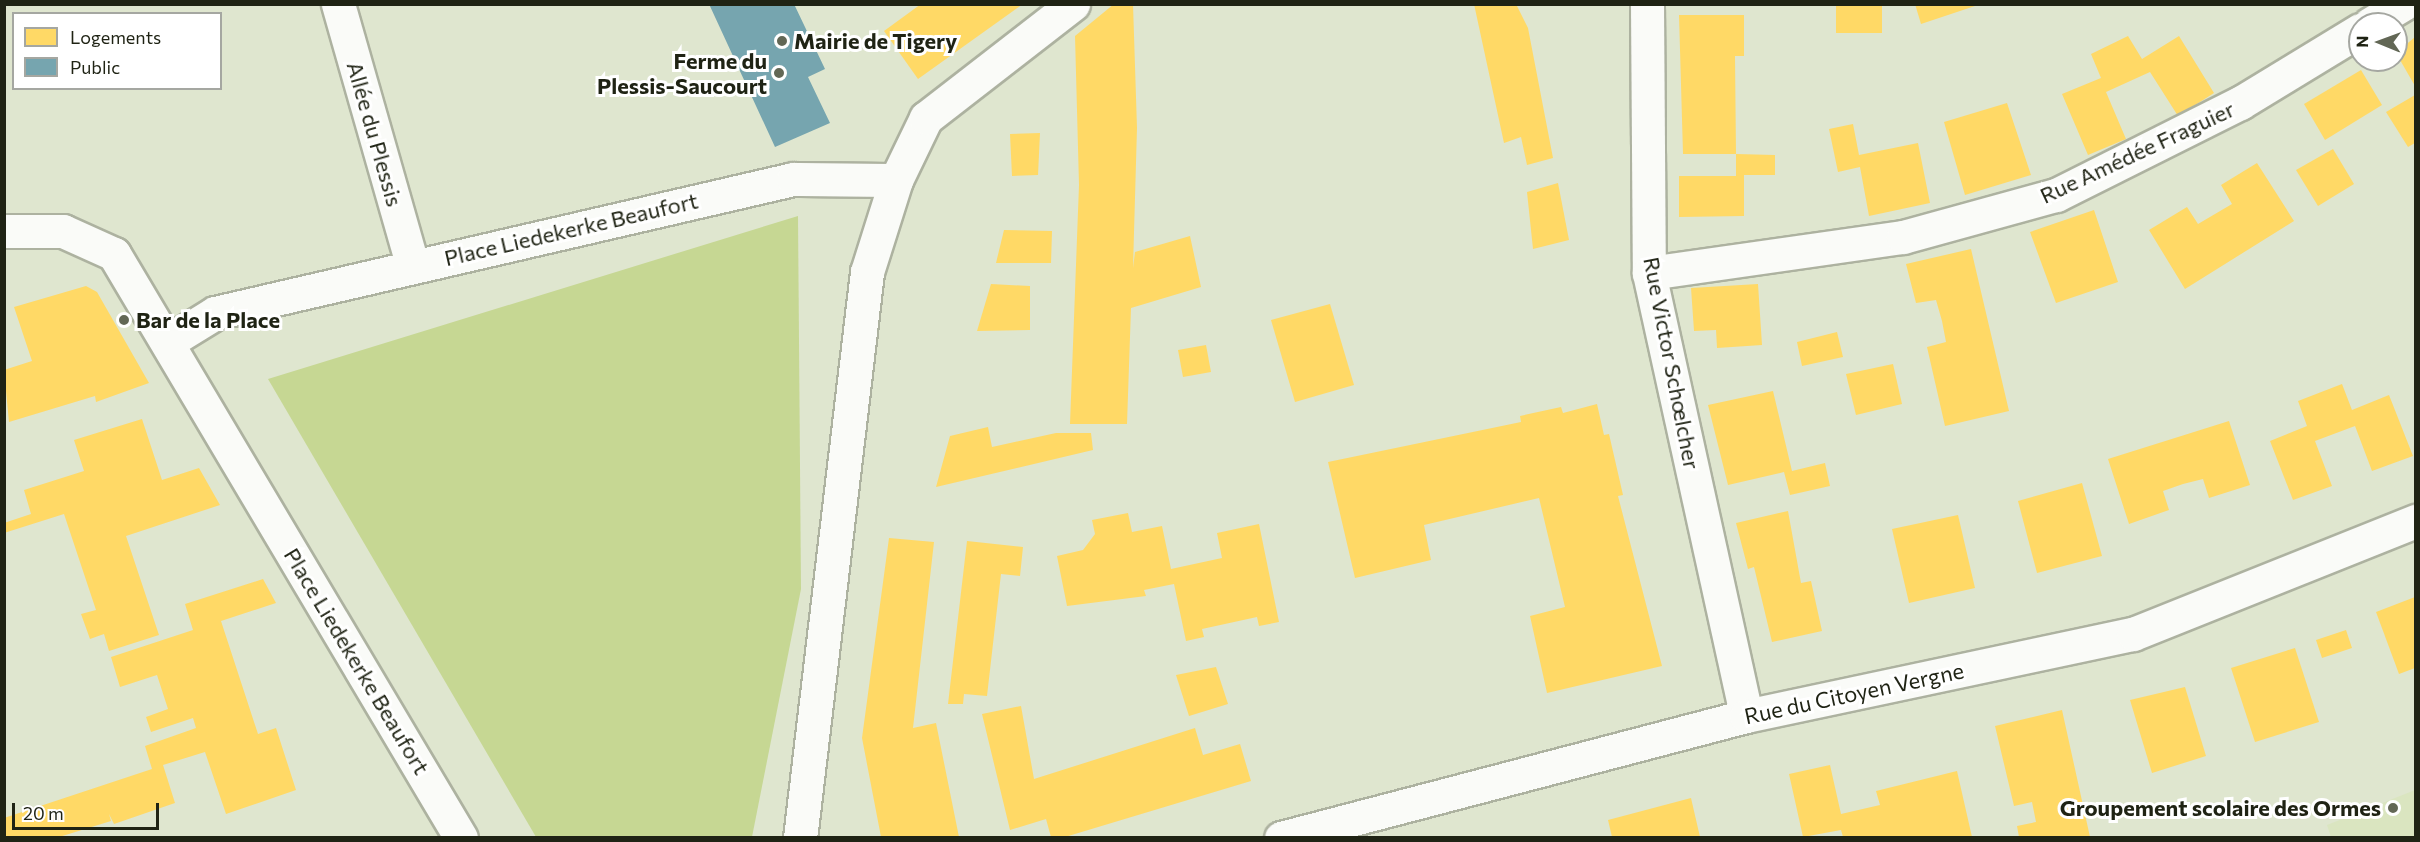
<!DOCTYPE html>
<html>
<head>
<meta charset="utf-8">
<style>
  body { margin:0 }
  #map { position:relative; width:2420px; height:842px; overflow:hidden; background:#dfe6cf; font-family:Commissioner,sans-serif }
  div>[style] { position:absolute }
  .built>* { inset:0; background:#dae5c0 }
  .green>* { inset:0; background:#c6d793 }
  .homes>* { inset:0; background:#ffd966 }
  .public>* { inset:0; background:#76a5af }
  .roads { filter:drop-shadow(2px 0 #adb2a0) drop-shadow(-2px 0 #adb2a0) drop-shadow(0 2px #adb2a0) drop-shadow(0 -2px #adb2a0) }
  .street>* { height:33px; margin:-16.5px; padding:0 16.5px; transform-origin:16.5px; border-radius:16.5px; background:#fafbf8 }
  .secondary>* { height:33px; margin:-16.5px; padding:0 16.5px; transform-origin:16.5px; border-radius:16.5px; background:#fafbf8 }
  .dots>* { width:16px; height:16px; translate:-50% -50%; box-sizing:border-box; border:3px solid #fff; border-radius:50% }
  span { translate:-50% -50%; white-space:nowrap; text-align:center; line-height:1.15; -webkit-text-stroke:6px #fff; paint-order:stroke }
  .poi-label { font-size:22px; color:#1f2314; font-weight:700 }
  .left { translate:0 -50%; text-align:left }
  .right { translate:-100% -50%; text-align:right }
  .street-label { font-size:22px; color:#1f2314 }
  .frame { position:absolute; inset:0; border:6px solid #1f2314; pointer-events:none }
  .legend { position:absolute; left:12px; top:12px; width:210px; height:78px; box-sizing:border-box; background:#fff; border:2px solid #a5a7a1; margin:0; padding:8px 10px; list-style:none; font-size:18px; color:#1f2314 }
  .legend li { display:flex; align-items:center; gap:12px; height:30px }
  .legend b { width:30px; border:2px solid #a5a7a1 }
  .north { position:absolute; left:2348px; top:12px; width:60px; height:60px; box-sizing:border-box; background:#fff; border:2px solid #a5a7a1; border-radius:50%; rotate:271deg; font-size:16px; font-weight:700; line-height:24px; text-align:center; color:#1f2314 }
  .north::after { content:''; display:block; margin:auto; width:21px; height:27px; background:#626755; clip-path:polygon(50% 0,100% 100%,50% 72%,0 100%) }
  .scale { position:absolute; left:12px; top:803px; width:147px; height:27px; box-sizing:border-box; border:3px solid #1f2314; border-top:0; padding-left:8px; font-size:18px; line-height:21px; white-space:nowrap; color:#1f2314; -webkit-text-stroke:4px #fff; paint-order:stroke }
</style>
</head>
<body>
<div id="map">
  <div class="built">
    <div style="clip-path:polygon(2415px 790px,2415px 837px,2331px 837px,2327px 825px)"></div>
  </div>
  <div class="green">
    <div style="clip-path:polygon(798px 216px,801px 589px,752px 837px,536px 837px,268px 379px)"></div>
  </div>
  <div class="homes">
    <div style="clip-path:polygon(921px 4px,1023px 4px,918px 79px,884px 31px)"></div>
    <div style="clip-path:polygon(1114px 4px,1133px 4px,1137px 128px,1133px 268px,1135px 252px,1190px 236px,1201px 287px,1131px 308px,1127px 424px,1070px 424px,1079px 185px,1075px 36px)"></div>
    <div style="clip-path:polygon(1474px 4px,1516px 4px,1528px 28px,1553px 158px,1527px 165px,1521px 137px,1504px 143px)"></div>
    <div style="clip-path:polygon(1836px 4px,1882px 4px,1882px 33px,1836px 33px)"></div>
    <div style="clip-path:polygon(1915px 4px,1978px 4px,1978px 5px,1921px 24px)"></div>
    <div style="clip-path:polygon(1679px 15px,1744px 15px,1744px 56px,1735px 56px,1736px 154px,1683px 154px)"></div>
    <div style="clip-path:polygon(2128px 36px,2142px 59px,2179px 36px,2214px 93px,2178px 116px,2150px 72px,2106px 92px,2126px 139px,2088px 155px,2062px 94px,2101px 78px,2091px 54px)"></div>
    <div style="clip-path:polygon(2415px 37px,2415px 86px,2396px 53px)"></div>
    <div style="clip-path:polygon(2361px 70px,2382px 105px,2325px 140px,2304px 104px)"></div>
    <div style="clip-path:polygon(2415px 95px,2415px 143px,2408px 147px,2386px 112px)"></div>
    <div style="clip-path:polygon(2007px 103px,2031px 175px,1965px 195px,1944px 122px)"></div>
    <div style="clip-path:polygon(1853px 124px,1859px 155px,1918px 143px,1930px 203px,1869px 216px,1860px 167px,1838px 172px,1829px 129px)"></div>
    <div style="clip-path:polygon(1040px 133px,1038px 175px,1012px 176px,1010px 134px)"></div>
    <div style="clip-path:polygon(2333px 149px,2354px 184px,2318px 206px,2296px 170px)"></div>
    <div style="clip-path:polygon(1736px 154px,1775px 155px,1775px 175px,1744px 175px,1744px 216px,1679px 217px,1679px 176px,1736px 176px)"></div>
    <div style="clip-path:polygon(2257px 163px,2294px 221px,2185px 289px,2149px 230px,2187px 207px,2198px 224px,2232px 204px,2221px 185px)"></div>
    <div style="clip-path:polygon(1558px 183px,1569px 240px,1533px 249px,1527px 192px)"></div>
    <div style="clip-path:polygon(2094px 210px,2118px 282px,2056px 303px,2030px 232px)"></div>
    <div style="clip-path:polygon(1004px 230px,1052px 231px,1051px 263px,996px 263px)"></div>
    <div style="clip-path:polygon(1971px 249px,2009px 411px,1945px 426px,1927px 347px,1946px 342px,1942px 321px,1936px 300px,1916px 303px,1906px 264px)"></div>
    <div style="clip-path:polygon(991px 284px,1030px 286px,1030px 330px,977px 331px)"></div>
    <div style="clip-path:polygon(1758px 284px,1762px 345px,1717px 348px,1716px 330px,1694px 331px,1691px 288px)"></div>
    <div style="clip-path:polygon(86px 286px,97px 292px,149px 383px,96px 402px,95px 396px,9px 422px,4px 370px,32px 361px,14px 307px)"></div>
    <div style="clip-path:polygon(1330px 304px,1354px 385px,1295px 402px,1271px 320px)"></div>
    <div style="clip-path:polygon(1837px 332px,1843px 357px,1802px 366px,1797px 342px)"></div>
    <div style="clip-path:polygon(1206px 345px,1211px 372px,1183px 377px,1178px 350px)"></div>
    <div style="clip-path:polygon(1893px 364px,1902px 404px,1856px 415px,1846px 374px)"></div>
    <div style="clip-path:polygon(2342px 384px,2352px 410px,2389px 395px,2413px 456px,2372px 471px,2355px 426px,2315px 441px,2332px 486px,2293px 500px,2270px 441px,2307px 426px,2298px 401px)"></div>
    <div style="clip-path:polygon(1773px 391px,1792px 471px,1825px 463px,1830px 486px,1790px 495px,1784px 472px,1728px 485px,1708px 405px)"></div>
    <div style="clip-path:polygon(1597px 404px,1604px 435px,1609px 434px,1623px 495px,1618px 496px,1662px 666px,1547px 693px,1530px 616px,1565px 607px,1539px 498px,1424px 525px,1431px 560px,1355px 578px,1328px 462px,1521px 422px,1520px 416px,1561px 407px,1563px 413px)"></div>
    <div style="clip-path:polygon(142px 419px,162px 480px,199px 468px,220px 505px,126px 536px,159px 635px,109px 651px,104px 634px,90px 639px,81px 614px,96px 610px,64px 514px,4px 533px,4px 523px,31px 514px,24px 490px,84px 471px,74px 440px)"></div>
    <div style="clip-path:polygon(2229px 421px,2250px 485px,2209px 498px,2203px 479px,2183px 484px,2163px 491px,2169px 510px,2129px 524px,2108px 459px)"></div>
    <div style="clip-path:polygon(988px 427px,992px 447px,1056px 433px,1091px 433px,1093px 450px,936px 487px,950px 436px)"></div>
    <div style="clip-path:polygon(2082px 483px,2102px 556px,2037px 573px,2018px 501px)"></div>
    <div style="clip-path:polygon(1788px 511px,1801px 583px,1811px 581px,1822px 631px,1772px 642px,1754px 567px,1748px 569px,1736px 523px)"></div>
    <div style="clip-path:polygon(1128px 513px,1132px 532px,1162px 526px,1171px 569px,1222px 558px,1217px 533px,1259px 524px,1279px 622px,1259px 626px,1257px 617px,1202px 629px,1204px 637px,1186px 641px,1174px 584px,1144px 590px,1146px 596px,1067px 606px,1057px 556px,1083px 550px,1095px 534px,1092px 520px)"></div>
    <div style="clip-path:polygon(1958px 515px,1975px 588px,1909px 603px,1892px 529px)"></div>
    <div style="clip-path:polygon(889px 538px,934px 542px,913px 728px,936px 723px,959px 837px,881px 837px,862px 738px)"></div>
    <div style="clip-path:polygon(967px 541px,1023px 547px,1020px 576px,1001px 574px,987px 696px,964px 694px,963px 704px,948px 704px)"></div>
    <div style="clip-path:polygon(263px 579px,276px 603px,221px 621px,258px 734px,276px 728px,296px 790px,226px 814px,205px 752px,163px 765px,175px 803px,114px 824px,109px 814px,111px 821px,59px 837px,4px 837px,4px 818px,152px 769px,145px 746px,196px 728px,193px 718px,151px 732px,146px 717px,168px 709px,157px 675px,120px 687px,111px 657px,193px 630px,185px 604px)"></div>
    <div style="clip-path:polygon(2415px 597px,2415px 668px,2399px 674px,2376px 612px)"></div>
    <div style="clip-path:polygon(2346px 630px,2352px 648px,2322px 658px,2316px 640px)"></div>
    <div style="clip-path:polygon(2295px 648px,2319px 722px,2255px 742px,2231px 668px)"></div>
    <div style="clip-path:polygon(1216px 667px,1228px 704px,1189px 716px,1176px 675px)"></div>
    <div style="clip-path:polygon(2185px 687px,2206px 756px,2152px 773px,2130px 700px)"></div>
    <div style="clip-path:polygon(1021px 706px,1034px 779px,1195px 728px,1203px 755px,1240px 744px,1251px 781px,1065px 837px,1051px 837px,1046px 819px,1010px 830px,982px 714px)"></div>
    <div style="clip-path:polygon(2062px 710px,2090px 837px,2019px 837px,2017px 826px,2036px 822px,2032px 802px,2014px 806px,1995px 726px)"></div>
    <div style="clip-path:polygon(1830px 765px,1841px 814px,1880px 805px,1876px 791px,1957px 771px,1972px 837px,1843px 837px,1841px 830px,1803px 837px,1789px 774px)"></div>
    <div style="clip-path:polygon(1691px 798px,1700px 837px,1612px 837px,1608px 820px)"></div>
  </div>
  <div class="public">
    <div style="clip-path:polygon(709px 4px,794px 4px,825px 69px,808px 77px,830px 123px,775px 147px)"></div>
  </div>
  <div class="roads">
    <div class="street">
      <div style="left:338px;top:4px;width:270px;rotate:74.1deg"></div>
      <div style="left:1647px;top:4px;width:269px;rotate:89.6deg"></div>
      <div style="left:1649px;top:273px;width:453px;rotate:77.6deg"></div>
      <div style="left:2370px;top:24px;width:39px;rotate:-31deg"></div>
      <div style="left:1649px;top:273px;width:257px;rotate:-8.1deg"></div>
      <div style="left:1903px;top:237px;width:159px;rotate:-15.4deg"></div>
      <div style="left:2056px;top:195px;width:206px;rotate:-26.6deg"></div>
      <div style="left:2240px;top:103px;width:140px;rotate:-31.3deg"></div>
      <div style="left:1281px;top:838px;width:481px;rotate:-14.7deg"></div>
      <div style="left:1746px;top:716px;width:396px;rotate:-12deg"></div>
      <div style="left:2133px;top:634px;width:305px;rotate:-21.8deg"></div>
    </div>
    <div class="secondary">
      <div style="left:4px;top:231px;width:59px"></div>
      <div style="left:63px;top:231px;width:56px;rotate:24.3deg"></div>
      <div style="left:114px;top:254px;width:679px;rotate:59.28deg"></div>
      <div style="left:168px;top:342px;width:55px;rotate:-31.7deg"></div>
      <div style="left:215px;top:313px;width:593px;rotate:-13.05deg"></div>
      <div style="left:793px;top:179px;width:103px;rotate:0.6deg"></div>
      <div style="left:800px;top:838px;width:570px;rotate:-83.25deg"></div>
      <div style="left:867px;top:272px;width:96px;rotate:-72.5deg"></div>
      <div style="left:896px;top:180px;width:69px;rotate:-64.2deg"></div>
      <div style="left:926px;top:118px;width:186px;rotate:-37.8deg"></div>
    </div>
  </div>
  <div class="dots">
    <div style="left:782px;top:41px;background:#626755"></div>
    <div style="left:779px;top:73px;background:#626755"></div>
    <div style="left:124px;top:320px;background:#626755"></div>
    <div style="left:2393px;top:808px;background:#626755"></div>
  </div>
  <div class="poi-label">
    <span class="left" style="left:794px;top:41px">Mairie de Tigery</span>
    <span class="right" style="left:767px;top:73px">Ferme du<br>Plessis-Saucourt</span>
    <span class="left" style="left:136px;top:320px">Bar de la Place</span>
    <span class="right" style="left:2381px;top:808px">Groupement scolaire des Ormes</span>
  </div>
  <div class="street-label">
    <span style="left:375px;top:134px;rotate:74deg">Allée du Plessis</span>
    <span style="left:2137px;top:152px;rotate:-25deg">Rue Amédée Fraguier</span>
    <span style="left:571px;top:229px;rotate:-13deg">Place Liedekerke Beaufort</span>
    <span style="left:1672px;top:363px;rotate:79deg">Rue Victor Schœlcher</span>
    <span style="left:357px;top:661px;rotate:59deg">Place Liedekerke Beaufort</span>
    <span style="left:1854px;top:693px;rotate:-12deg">Rue du Citoyen Vergne</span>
  </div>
  <div class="frame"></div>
  <ul class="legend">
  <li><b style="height:16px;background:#ffd966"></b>Logements</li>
  <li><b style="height:16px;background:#76a5af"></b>Public</li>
  </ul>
  <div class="north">N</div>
  <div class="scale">20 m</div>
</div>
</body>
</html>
